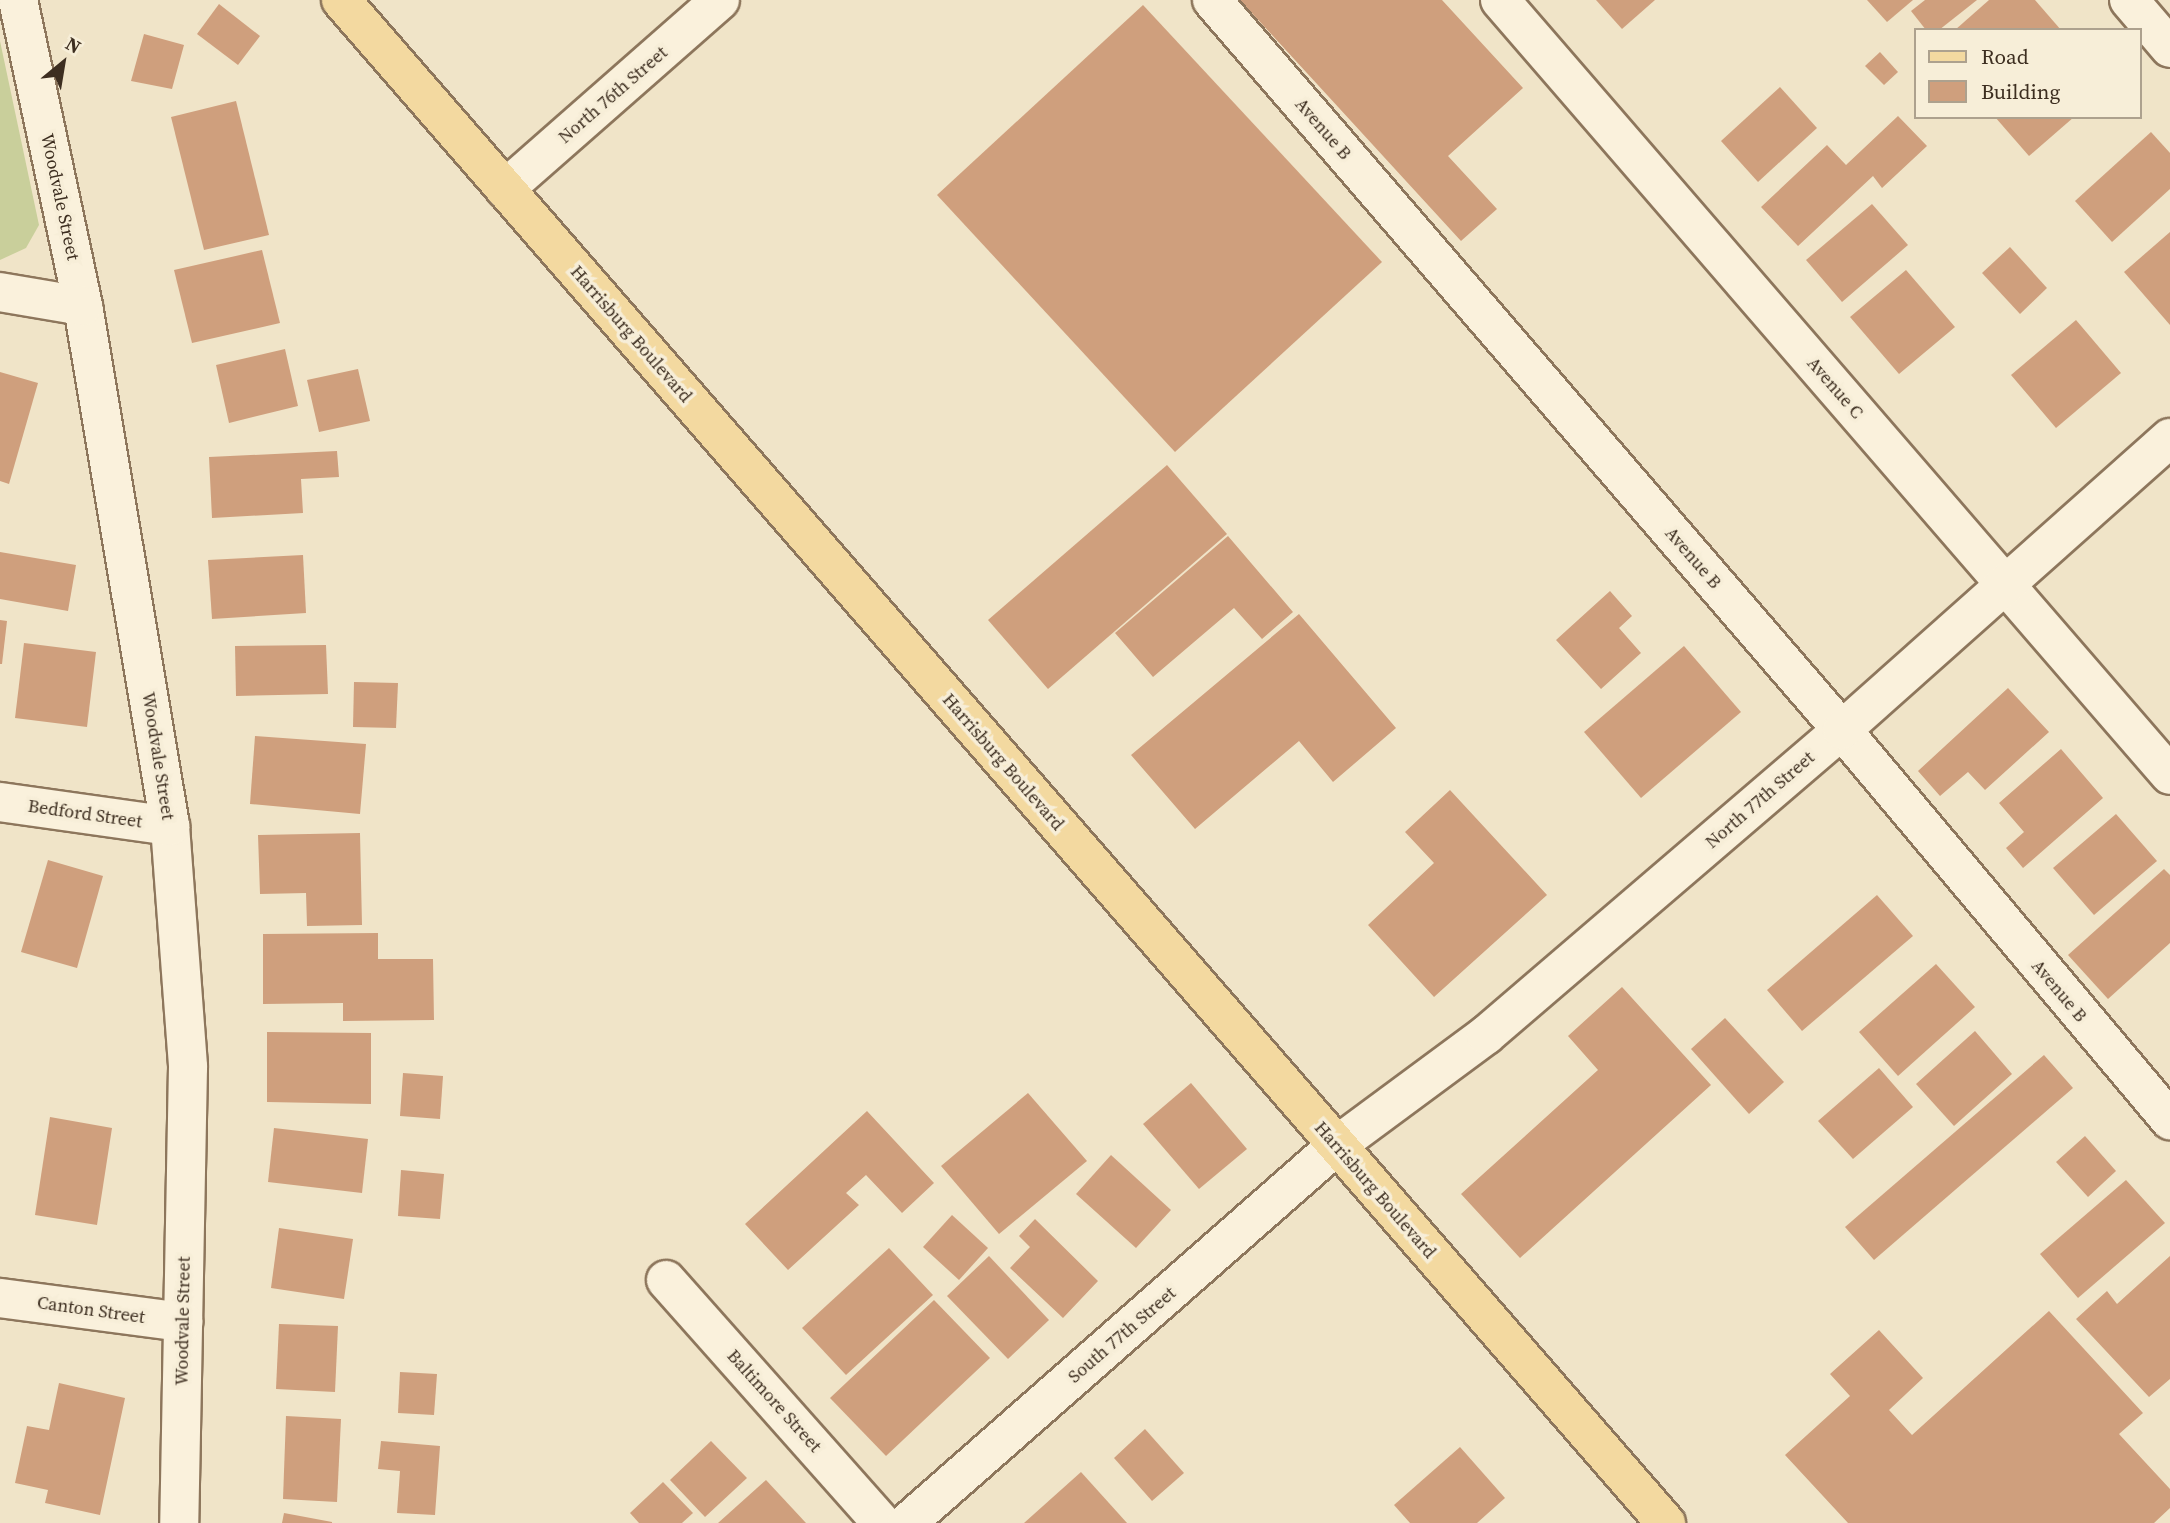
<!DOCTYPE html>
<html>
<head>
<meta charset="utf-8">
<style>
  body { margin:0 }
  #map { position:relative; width:2170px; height:1523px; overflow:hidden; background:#f0e4c8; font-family:"Source Serif 4",serif }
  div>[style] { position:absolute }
  .green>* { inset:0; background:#c9cf9b }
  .building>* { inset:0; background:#cf9f7d }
  .roads { filter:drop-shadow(2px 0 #8d765c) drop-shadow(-2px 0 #8d765c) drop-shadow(0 2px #8d765c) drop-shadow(0 -2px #8d765c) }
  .minor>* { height:38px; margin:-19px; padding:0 19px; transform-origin:19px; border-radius:19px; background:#faf1dc }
  .major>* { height:38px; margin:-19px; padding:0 19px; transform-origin:19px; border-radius:19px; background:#f3d9a0 }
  span { translate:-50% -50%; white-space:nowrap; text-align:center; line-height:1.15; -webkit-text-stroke:7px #f7eed8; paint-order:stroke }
  .street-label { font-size:18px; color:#3d2e20 }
  .legend { position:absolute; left:1914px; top:28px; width:228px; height:91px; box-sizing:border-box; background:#f7eed8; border:2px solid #ada18e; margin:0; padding:9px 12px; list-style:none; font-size:21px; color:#3d2e20 }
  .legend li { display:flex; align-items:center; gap:14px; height:35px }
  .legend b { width:35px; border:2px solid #ada18e }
  .north { position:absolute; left:28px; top:28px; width:70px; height:70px; -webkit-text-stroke:5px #f7eed8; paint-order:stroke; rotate:30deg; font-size:19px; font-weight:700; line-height:28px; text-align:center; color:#3d2e20 }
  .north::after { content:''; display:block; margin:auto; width:24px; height:32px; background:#3d2e20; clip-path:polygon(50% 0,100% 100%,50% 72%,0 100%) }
</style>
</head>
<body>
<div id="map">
  <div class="green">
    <div style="clip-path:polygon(0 41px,39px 225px,26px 248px,0 260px)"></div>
  </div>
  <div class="building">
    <div style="clip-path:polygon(1240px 0,1442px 0,1523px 88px,1448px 156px,1497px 209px,1461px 241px)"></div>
    <div style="clip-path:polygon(1596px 0,1655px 0,1622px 29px)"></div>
    <div style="clip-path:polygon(1867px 0,1913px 0,1887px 22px)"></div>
    <div style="clip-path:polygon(1925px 0,1977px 0,1939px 30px,1926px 30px,1911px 11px)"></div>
    <div style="clip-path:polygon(1989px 0,2035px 0,2061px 30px,1955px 30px)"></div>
    <div style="clip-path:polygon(219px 4px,260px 36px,238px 65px,197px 34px)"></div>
    <div style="clip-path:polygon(1143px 5px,1382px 262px,1175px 452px,937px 195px)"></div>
    <div style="clip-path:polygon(144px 34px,184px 45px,172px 89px,131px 81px)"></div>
    <div style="clip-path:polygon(1880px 52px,1898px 72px,1884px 85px,1865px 66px)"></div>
    <div style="clip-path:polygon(1780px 87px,1817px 128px,1758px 182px,1721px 141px)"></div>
    <div style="clip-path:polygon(236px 101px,269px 235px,204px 250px,171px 117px)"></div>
    <div style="clip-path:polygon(1898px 116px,1927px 146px,1882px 188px,1873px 176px,1798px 246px,1761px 207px,1827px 145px,1846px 165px)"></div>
    <div style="clip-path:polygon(1995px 117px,2074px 117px,2029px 156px)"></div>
    <div style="clip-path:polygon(2151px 132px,2170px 153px,2170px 189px,2112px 242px,2075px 201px)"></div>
    <div style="clip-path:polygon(1872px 204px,1908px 245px,1842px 302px,1806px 260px)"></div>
    <div style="clip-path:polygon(2170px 232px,2170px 325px,2124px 272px)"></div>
    <div style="clip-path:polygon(2010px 247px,2047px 288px,2020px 314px,1982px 273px)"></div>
    <div style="clip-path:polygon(262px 250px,280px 323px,192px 343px,174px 270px)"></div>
    <div style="clip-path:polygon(1906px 270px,1955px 327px,1899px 374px,1850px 317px)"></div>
    <div style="clip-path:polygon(2076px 320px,2121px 373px,2056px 428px,2011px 375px)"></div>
    <div style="clip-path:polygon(285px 349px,298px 406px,229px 423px,216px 365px)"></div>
    <div style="clip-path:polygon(358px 369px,370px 421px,319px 432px,307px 380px)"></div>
    <div style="clip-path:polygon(0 372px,38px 383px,9px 484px,0 481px)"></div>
    <div style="clip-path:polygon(337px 451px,339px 477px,301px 479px,303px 513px,212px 518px,209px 457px)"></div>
    <div style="clip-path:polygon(1167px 465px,1227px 534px,1048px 689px,988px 620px)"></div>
    <div style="clip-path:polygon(1228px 536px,1293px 612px,1262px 639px,1234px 608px,1153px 677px,1115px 633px)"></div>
    <div style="clip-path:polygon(0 552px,76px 565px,68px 611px,0 599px)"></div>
    <div style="clip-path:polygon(303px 555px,306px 613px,212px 619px,208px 560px)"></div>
    <div style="clip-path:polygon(1610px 591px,1632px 616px,1619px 628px,1641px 653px,1601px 689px,1556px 640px)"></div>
    <div style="clip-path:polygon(1299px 614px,1396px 728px,1333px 782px,1299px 741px,1195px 829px,1131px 755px)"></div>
    <div style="clip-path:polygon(0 620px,7px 621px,2px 664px,0 664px)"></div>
    <div style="clip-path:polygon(24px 643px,96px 652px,87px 727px,15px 718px)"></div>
    <div style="clip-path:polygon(326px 645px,328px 694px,236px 696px,235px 646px)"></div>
    <div style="clip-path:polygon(1684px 646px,1741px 712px,1641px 798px,1584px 732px)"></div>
    <div style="clip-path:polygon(354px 682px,398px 683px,396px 728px,353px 727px)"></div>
    <div style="clip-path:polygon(2008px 688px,2049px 732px,1985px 790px,1968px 772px,1940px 796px,1918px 771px)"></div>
    <div style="clip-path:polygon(255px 736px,366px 744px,360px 814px,250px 804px)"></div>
    <div style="clip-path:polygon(2061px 749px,2103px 798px,2023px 868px,2006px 848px,2024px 832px,1999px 803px)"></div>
    <div style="clip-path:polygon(1450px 790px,1547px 895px,1434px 997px,1368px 925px,1434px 863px,1405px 832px)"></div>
    <div style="clip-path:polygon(2116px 814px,2157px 861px,2094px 915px,2053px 868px)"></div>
    <div style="clip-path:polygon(360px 833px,362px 925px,307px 926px,306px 893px,260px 894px,258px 835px)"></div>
    <div style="clip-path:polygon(48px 860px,103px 876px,77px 968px,21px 952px)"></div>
    <div style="clip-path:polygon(2164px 869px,2170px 875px,2170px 943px,2108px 999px,2068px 955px)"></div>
    <div style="clip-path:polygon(1877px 895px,1913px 936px,1802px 1031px,1767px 990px)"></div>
    <div style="clip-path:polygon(378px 933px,378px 959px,433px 959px,434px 1020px,343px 1021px,343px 1003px,263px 1004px,263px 934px)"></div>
    <div style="clip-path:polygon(1936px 964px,1975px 1007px,1898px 1076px,1859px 1032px)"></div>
    <div style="clip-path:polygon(1622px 987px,1711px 1085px,1520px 1258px,1461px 1194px,1598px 1070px,1568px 1036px)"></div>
    <div style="clip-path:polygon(1725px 1018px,1784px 1082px,1749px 1114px,1691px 1049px)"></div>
    <div style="clip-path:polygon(1975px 1031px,2012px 1074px,1954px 1126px,1916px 1084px)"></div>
    <div style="clip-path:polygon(267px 1032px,371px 1033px,371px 1104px,267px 1102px)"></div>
    <div style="clip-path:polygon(2044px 1055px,2073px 1088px,1874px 1260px,1845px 1227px)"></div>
    <div style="clip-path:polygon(1879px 1068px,1913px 1107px,1853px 1159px,1818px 1121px)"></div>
    <div style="clip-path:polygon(403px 1073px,443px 1076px,440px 1119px,400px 1116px)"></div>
    <div style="clip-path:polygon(1191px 1083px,1247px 1149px,1199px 1189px,1143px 1124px)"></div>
    <div style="clip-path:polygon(1028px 1093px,1087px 1161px,999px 1234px,941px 1166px)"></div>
    <div style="clip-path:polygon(867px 1111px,934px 1183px,902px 1213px,866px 1175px,846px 1193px,859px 1205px,788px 1270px,745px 1224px)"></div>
    <div style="clip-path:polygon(50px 1117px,112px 1128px,97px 1225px,35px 1215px)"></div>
    <div style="clip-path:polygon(274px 1128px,368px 1139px,362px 1193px,268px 1182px)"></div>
    <div style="clip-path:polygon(2085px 1136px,2116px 1171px,2088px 1197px,2056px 1162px)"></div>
    <div style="clip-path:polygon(1111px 1155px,1171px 1210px,1136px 1248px,1076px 1194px)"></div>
    <div style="clip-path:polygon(401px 1170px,444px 1174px,440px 1219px,398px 1216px)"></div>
    <div style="clip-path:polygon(2126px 1180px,2165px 1223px,2078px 1298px,2040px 1254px)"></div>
    <div style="clip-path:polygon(952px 1215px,988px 1248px,959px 1280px,923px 1247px)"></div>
    <div style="clip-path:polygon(1035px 1219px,1098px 1281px,1063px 1318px,1010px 1268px,1030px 1247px,1019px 1236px)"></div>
    <div style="clip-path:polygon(279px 1228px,353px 1239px,344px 1299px,271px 1288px)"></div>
    <div style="clip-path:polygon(889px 1248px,933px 1295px,846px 1375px,802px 1328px)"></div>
    <div style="clip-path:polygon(989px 1256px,1049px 1320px,1008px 1359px,947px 1296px)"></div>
    <div style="clip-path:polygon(2170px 1256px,2170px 1379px,2149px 1397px,2076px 1319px,2107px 1291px,2117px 1304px)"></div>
    <div style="clip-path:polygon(934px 1300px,990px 1358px,886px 1456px,830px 1398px)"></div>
    <div style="clip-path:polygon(2049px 1311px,2143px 1413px,2119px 1434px,2170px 1489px,2170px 1508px,2154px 1523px,1848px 1523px,1785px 1455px,1850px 1396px,1830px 1374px,1879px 1330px,1923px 1378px,1889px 1410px,1912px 1435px)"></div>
    <div style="clip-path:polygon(279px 1324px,338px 1326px,335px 1392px,276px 1389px)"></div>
    <div style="clip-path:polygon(400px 1372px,437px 1374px,434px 1415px,398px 1413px)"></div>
    <div style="clip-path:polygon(59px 1383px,125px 1398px,100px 1515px,45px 1503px,48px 1490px,15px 1483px,27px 1426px,49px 1430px)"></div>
    <div style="clip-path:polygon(286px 1416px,341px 1419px,337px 1502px,283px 1499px)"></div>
    <div style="clip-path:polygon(1145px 1429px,1184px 1473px,1152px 1501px,1114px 1458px)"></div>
    <div style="clip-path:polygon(381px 1441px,440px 1446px,435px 1515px,397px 1513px,400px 1471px,378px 1469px)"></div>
    <div style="clip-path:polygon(711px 1441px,747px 1478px,705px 1517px,670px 1480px)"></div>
    <div style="clip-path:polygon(1460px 1447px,1505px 1498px,1477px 1523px,1410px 1523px,1394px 1505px)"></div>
    <div style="clip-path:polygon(1081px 1472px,1127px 1523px,1024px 1523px)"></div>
    <div style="clip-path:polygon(766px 1480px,806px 1523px,718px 1523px)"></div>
    <div style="clip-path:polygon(663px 1482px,693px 1513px,682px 1523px,639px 1523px,630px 1513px)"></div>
    <div style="clip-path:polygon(284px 1513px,332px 1522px,332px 1523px,282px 1523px)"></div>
  </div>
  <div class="roads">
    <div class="minor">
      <div style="left:18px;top:0;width:313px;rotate:78deg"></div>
      <div style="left:83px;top:306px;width:527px;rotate:80.5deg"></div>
      <div style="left:170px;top:826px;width:242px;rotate:85.7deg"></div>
      <div style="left:188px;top:1067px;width:456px;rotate:91.1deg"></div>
      <div style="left:1212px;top:0;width:964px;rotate:49.21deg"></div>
      <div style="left:1842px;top:730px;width:510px;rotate:49.94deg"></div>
      <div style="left:1500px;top:0;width:1024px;rotate:49.16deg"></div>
      <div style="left:2129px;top:0;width:63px;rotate:49.5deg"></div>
      <div style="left:505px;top:189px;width:286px;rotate:-41.3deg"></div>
      <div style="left:0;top:292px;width:84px;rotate:9.6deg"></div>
      <div style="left:0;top:802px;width:172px;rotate:8deg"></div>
      <div style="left:666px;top:1280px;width:325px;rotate:48.4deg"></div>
      <div style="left:0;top:1298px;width:185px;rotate:7.5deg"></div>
      <div style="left:907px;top:1523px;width:571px;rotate:-41.31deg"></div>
      <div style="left:1336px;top:1146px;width:187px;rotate:-36.5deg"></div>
      <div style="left:1486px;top:1035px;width:469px;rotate:-40.6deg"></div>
      <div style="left:1842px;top:730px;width:439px;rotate:-41.7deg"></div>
    </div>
    <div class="major">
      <div style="left:341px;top:0;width:2019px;rotate:48.98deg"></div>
    </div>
  </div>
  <div class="street-label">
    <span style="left:613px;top:95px;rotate:-41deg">North 76th Street</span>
    <span style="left:1323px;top:129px;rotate:49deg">Avenue B</span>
    <span style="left:60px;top:197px;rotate:78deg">Woodvale Street</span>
    <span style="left:631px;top:334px;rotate:49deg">Harrisburg Boulevard</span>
    <span style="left:1835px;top:388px;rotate:49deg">Avenue C</span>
    <span style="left:1693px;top:558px;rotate:49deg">Avenue B</span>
    <span style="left:158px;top:756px;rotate:81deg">Woodvale Street</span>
    <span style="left:1003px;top:762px;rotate:49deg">Harrisburg Boulevard</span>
    <span style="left:1760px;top:800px;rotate:-41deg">North 77th Street</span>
    <span style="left:85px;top:814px;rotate:8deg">Bedford Street</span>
    <span style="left:2059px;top:991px;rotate:50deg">Avenue B</span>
    <span style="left:1375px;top:1190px;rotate:49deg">Harrisburg Boulevard</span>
    <span style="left:91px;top:1310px;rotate:8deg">Canton Street</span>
    <span style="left:183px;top:1321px;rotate:-89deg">Woodvale Street</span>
    <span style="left:1122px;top:1335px;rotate:-41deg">South 77th Street</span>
    <span style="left:774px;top:1401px;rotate:48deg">Baltimore Street</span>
  </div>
  <ul class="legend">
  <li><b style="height:9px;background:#f3d9a0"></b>Road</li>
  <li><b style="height:19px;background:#cf9f7d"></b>Building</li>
  </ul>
  <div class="north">N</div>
</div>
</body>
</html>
